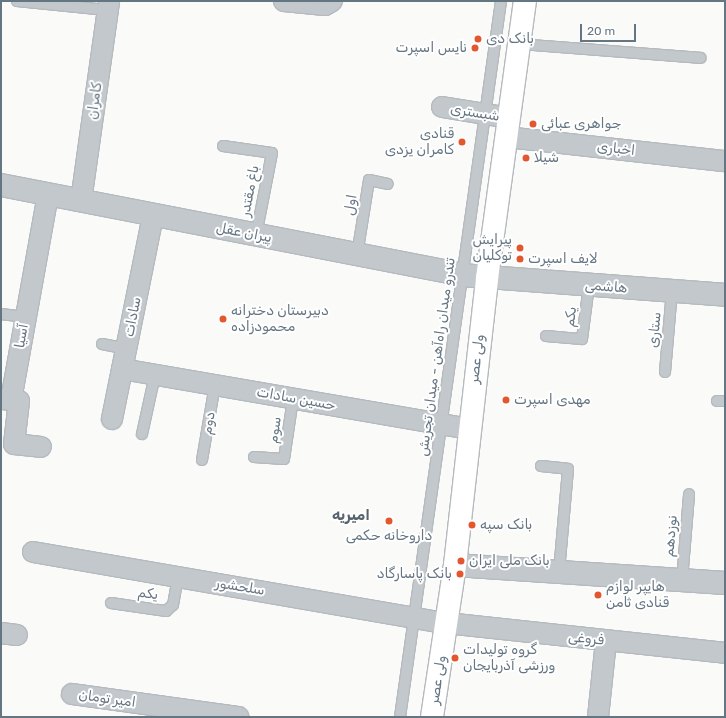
<!DOCTYPE html>
<html>
<head>
<meta charset="utf-8">
<style>
  body { margin:0 }
  #map { position:relative; width:726px; height:718px; overflow:hidden; background:#fafaf8; font-family:Rubik,Vazirmatn,sans-serif }
  div>[style] { position:absolute }
  .roads { filter:drop-shadow(1px 0 #b5babe) drop-shadow(-1px 0 #b5babe) drop-shadow(0 1px #b5babe) drop-shadow(0 -1px #b5babe) }
  .service>* { height:10px; margin:-5px; padding:0 5px; transform-origin:5px; border-radius:5px; background:#c3c8cc }
  .minor>* { height:20px; margin:-10px; padding:0 10px; transform-origin:10px; border-radius:10px; background:#c3c8cc }
  .tertiary>* { height:22px; margin:-11px; padding:0 11px; transform-origin:11px; border-radius:11px; background:#c3c8cc }
  .primary>* { height:22px; margin:-11px; padding:0 11px; transform-origin:11px; border-radius:11px; background:#fff }
  .dots>* { width:11px; height:11px; translate:-50% -50%; box-sizing:border-box; border:2px solid #fff; border-radius:50% }
  span { translate:-50% -50%; white-space:nowrap; text-align:center; line-height:1.15; -webkit-text-stroke:4px #fff; paint-order:stroke }
  .poi-label { font-size:14px; color:#657683 }
  .left { translate:0 -50%; text-align:left }
  .right { translate:-100% -50%; text-align:right }
  .street-label { font-size:14px; color:#657683 }
  .neighbourhood-label { font-size:15px; color:#57646e; font-weight:700 }
  .frame { position:absolute; inset:0; border:2px solid #657683; pointer-events:none }
  .scale { position:absolute; left:580px; top:24px; width:56px; height:18px; box-sizing:border-box; border:2px solid #657683; border-top:0; padding-left:5px; font-size:12px; line-height:14px; white-space:nowrap; color:#657683; -webkit-text-stroke:3px #fff; paint-order:stroke }
</style>
</head>
<body>
<div id="map">
  <div class="roads">
    <div class="service">
      <div style="left:17px;top:1px;width:90px;rotate:5.7deg"></div>
      <div style="left:519px;top:44px;width:182px;rotate:4.4deg"></div>
      <div style="left:223px;top:146px;width:49px;rotate:8.1deg"></div>
      <div style="left:272px;top:153px;width:84px;rotate:101deg"></div>
      <div style="left:357px;top:255px;width:76px;rotate:-80.9deg"></div>
      <div style="left:369px;top:180px;width:19px;rotate:12deg"></div>
      <div style="left:1px;top:314px;width:25px;rotate:7deg"></div>
      <div style="left:546px;top:336px;width:36px;rotate:5deg"></div>
      <div style="left:582px;top:339px;width:54px;rotate:-82.6deg"></div>
      <div style="left:102px;top:344px;width:25px;rotate:11deg"></div>
      <div style="left:665px;top:372px;width:81px;rotate:-85.1deg"></div>
      <div style="left:717px;top:401px;width:8px"></div>
      <div style="left:142px;top:434px;width:60px;rotate:-77.6deg"></div>
      <div style="left:254px;top:457px;width:30px;rotate:4deg"></div>
      <div style="left:284px;top:459px;width:61px;rotate:-81.5deg"></div>
      <div style="left:202px;top:460px;width:76px;rotate:-80.2deg"></div>
      <div style="left:541px;top:466px;width:27px;rotate:6deg"></div>
      <div style="left:568px;top:469px;width:103px;rotate:95deg"></div>
      <div style="left:682px;top:580px;width:86px;rotate:-85.3deg"></div>
      <div style="left:111px;top:603px;width:56px;rotate:8.3deg"></div>
      <div style="left:166px;top:611px;width:9px;rotate:-41deg"></div>
      <div style="left:173px;top:605px;width:28px;rotate:-80deg"></div>
      <div style="left:400px;top:717px;width:723px;rotate:-81.97deg"></div>
    </div>
    <div class="minor">
      <div style="left:284px;top:1px;width:41px;rotate:5.6deg"></div>
      <div style="left:325px;top:5px;width:8px;rotate:-30deg"></div>
      <div style="left:442px;top:107px;width:68px;rotate:9.3deg"></div>
      <div style="left:506px;top:137px;width:220px;rotate:6.3deg"></div>
      <div style="left:81px;top:201px;width:202px;rotate:-82deg"></div>
      <div style="left:122px;top:369px;width:352px;rotate:9.8deg"></div>
      <div style="left:3px;top:399px;width:16px;rotate:7deg"></div>
      <div style="left:19px;top:401px;width:43px;rotate:96.6deg"></div>
      <div style="left:14px;top:444px;width:27px;rotate:6deg"></div>
      <div style="left:11px;top:400px;width:209px;rotate:-79.8deg"></div>
      <div style="left:112px;top:419px;width:208px;rotate:-78.6deg"></div>
      <div style="left:33px;top:552px;width:419px;rotate:9.8deg"></div>
      <div style="left:446px;top:623px;width:281px;rotate:6.1deg"></div>
      <div style="left:1px;top:633px;width:16px;rotate:7deg"></div>
      <div style="left:72px;top:694px;width:168px;rotate:7.9deg"></div>
      <div style="left:598px;top:717px;width:76px;rotate:-84deg"></div>
    </div>
    <div class="tertiary">
      <div style="left:1px;top:185px;width:470px;rotate:11deg"></div>
      <div style="left:462px;top:275px;width:264px;rotate:4.3deg"></div>
      <div style="left:455px;top:565px;width:271px;rotate:3.8deg"></div>
    </div>
    <div class="primary">
      <div style="left:432px;top:717px;width:154px;rotate:-81.4deg"></div>
      <div style="left:455px;top:565px;width:289px;rotate:-83.6deg"></div>
      <div style="left:487px;top:278px;width:280px;rotate:-82.2deg"></div>
    </div>
  </div>
  <div class="dots">
    <div style="left:478px;top:39px;background:#e4572e"></div>
    <div style="left:475px;top:48px;background:#e4572e"></div>
    <div style="left:533px;top:124px;background:#e4572e"></div>
    <div style="left:462px;top:142px;background:#e4572e"></div>
    <div style="left:526px;top:158px;background:#e4572e"></div>
    <div style="left:520px;top:248px;background:#e4572e"></div>
    <div style="left:520px;top:259px;background:#e4572e"></div>
    <div style="left:223px;top:319px;background:#e4572e"></div>
    <div style="left:506px;top:400px;background:#e4572e"></div>
    <div style="left:389px;top:521px;background:#e4572e"></div>
    <div style="left:472px;top:525px;background:#e4572e"></div>
    <div style="left:461px;top:561px;background:#e4572e"></div>
    <div style="left:460px;top:574px;background:#e4572e"></div>
    <div style="left:598px;top:595px;background:#e4572e"></div>
    <div style="left:455px;top:658px;background:#e4572e"></div>
  </div>
  <div class="poi-label">
    <span class="left" style="left:486px;top:39px">بانک دی</span>
    <span class="right" style="left:467px;top:48px">نایس اسپرت</span>
    <span class="left" style="left:541px;top:124px">جواهری عبائی</span>
    <span class="right" style="left:454px;top:142px">قنادی<br>کامران یزدی</span>
    <span class="left" style="left:534px;top:158px">شیلا</span>
    <span class="right" style="left:512px;top:248px">پیرایش<br>توکلیان</span>
    <span class="left" style="left:528px;top:259px">لایف اسپرت</span>
    <span class="left" style="left:231px;top:319px">دبیرستان دخترانه<br>محمودزاده</span>
    <span class="left" style="left:514px;top:400px">مهدی اسپرت</span>
    <span class="left" style="left:480px;top:525px">بانک سپه</span>
    <span style="left:389px;top:536px">داروخانه حکمی</span>
    <span class="left" style="left:469px;top:561px">بانک ملی ایران</span>
    <span class="right" style="left:452px;top:574px">بانک پاسارگاد</span>
    <span class="left" style="left:606px;top:595px">هایپر لوازم<br>قنادی ثامن</span>
    <span class="left" style="left:463px;top:658px">گروه تولیدات<br>ورزشی آذربایجان</span>
  </div>
  <div class="street-label">
    <span style="left:95px;top:101px;rotate:-82deg">کامران</span>
    <span style="left:475px;top:113px;rotate:9deg">شبستری</span>
    <span style="left:616px;top:149px;rotate:6deg">اخباری</span>
    <span style="left:250px;top:191px;rotate:-79deg">باغ مقتدر</span>
    <span style="left:351px;top:205px;rotate:-81deg">اول</span>
    <span style="left:244px;top:233px;rotate:11deg">پیران عقل</span>
    <span style="left:606px;top:287px;rotate:4deg">هاشمی</span>
    <span style="left:133px;top:317px;rotate:-79deg">سادات</span>
    <span style="left:571px;top:317px;rotate:-83deg">یکم</span>
    <span style="left:655px;top:330px;rotate:-84deg">ستاری</span>
    <span style="left:22px;top:336px;rotate:-80deg">آسیا</span>
    <span style="left:437px;top:357px;rotate:-82deg">تندرو میدان راه‌آهن - میدان تجریش</span>
    <span style="left:477px;top:359px;rotate:-83deg">ولی عصر</span>
    <span style="left:296px;top:399px;rotate:10deg">حسین سادات</span>
    <span style="left:209px;top:423px;rotate:-80deg">دوم</span>
    <span style="left:275px;top:430px;rotate:-82deg">سوم</span>
    <span style="left:671px;top:536px;rotate:-85deg">نوزدهم</span>
    <span style="left:240px;top:587px;rotate:9deg">سلحشور</span>
    <span style="left:148px;top:594px;rotate:8deg">یکم</span>
    <span style="left:586px;top:639px;rotate:6deg">فروغی</span>
    <span style="left:438px;top:680px;rotate:-81deg">ولی عصر</span>
    <span style="left:107px;top:699px;rotate:8deg">امیر تومان</span>
  </div>
  <div class="neighbourhood-label">
    <span style="left:351px;top:516px">امیریه</span>
  </div>
  <div class="frame"></div>
  <div class="scale">20 m</div>
</div>
</body>
</html>
